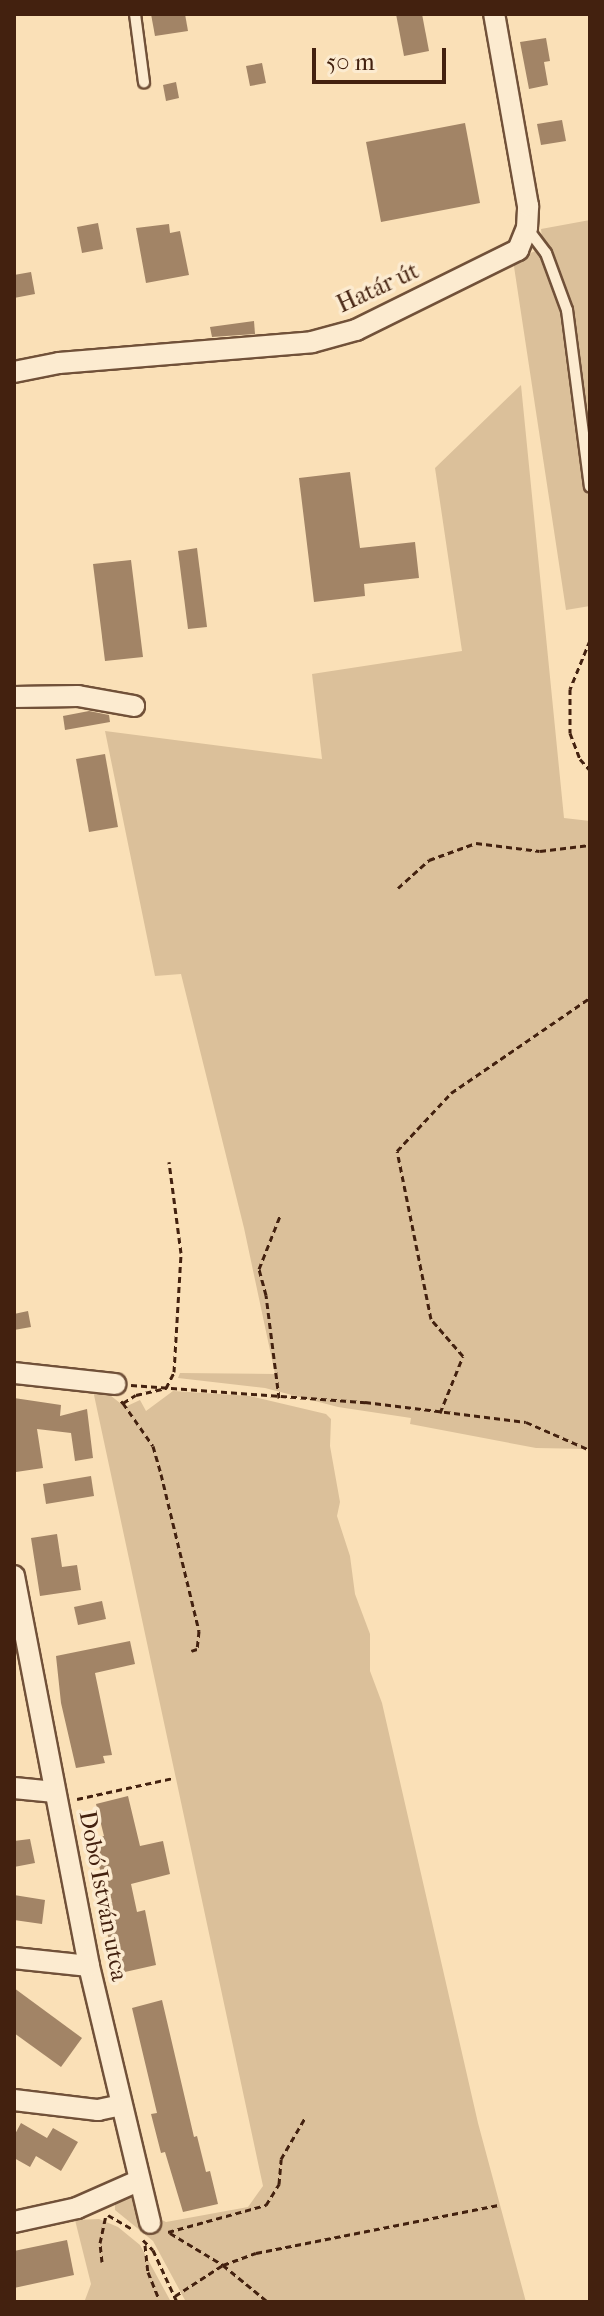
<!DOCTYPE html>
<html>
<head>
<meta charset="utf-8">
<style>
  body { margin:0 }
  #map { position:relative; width:604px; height:2316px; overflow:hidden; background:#fae0b7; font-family:"IM FELL French Canon",serif }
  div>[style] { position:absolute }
  .green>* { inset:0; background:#dbc09a }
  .building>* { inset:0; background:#a28466 }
  .path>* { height:3px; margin-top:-1.5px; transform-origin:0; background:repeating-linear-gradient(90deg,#43210f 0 6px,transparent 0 10px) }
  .roads { filter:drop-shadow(2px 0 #715139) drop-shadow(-2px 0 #715139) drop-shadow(0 2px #715139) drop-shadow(0 -2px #715139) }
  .service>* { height:10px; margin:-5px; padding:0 5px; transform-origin:5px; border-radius:5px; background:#fcebd0 }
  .minor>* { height:20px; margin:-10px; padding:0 10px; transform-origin:10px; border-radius:10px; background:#fcebd0 }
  span { translate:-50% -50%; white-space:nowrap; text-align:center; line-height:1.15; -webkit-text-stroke:7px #fcebd0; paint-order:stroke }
  .street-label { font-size:24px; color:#43210f }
  .frame { position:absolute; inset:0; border:16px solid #43210f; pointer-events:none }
  .scale { position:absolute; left:312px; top:48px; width:134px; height:36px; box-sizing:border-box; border:4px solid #43210f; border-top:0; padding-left:10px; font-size:24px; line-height:28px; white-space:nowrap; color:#43210f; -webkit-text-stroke:6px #fcebd0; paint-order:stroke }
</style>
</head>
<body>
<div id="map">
  <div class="green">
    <div style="clip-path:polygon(590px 220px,590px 606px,566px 610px,513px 260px,543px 248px,541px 229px)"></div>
    <div style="clip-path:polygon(521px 385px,564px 818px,590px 821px,590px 1449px,536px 1448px,410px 1424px,411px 1418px,338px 1407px,265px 1388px,178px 1378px,180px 1373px,275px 1374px,244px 1228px,181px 974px,155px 976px,105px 731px,322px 759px,312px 674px,462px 651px,435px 468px)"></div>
    <div style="clip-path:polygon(96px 1384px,125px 1407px,140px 1400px,146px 1411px,173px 1391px,250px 1396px,326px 1414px,331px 1419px,330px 1446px,340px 1502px,337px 1516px,350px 1556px,355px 1594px,370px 1634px,370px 1671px,382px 1703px,478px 2123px,526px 2302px,186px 2302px,153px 2241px,115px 2210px,115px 2204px,123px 2194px,137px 2193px,152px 2215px,166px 2222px,248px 2207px,263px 2186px,94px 1395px)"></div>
    <div style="clip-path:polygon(99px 2219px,118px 2227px,140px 2245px,171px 2302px,80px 2302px,85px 2300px,91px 2284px,75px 2220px)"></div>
  </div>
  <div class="building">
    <div style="clip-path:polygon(151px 14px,185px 14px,188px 31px,155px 36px)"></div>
    <div style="clip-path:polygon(396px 14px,422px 14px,429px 51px,404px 56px)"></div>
    <div style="clip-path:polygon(546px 38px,550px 61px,544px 62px,548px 85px,529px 89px,520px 42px)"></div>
    <div style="clip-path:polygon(262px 63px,266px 83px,250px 86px,246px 66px)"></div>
    <div style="clip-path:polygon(176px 82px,179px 98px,166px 101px,163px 85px)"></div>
    <div style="clip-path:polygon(562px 120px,566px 141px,541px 145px,537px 124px)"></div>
    <div style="clip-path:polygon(465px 123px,480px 203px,381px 222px,366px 142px)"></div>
    <div style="clip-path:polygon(98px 223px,103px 249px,82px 253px,77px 227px)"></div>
    <div style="clip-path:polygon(169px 224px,170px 233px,180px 231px,189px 275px,146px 283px,136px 228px)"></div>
    <div style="clip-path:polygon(31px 272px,35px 294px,14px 298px,14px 275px)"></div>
    <div style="clip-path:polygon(254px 321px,255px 334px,212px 337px,210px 327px)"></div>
    <div style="clip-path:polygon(350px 472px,360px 548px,415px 542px,419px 578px,364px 584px,365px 596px,314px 602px,299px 478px)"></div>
    <div style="clip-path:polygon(197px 548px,207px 627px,188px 629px,178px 551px)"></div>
    <div style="clip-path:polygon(131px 560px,143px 657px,105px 661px,93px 564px)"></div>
    <div style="clip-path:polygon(89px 711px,109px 715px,110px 722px,65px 730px,63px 716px)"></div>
    <div style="clip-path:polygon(105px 754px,118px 827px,89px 832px,76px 759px)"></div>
    <div style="clip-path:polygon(28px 1311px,31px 1327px,14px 1330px,14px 1314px)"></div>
    <div style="clip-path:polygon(14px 1398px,61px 1405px,60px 1416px,87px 1409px,93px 1458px,75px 1461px,71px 1433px,37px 1429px,43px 1468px,16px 1472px)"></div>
    <div style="clip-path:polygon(91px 1476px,94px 1496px,46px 1504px,43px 1484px)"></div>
    <div style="clip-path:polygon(57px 1534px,62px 1567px,77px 1565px,81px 1590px,40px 1596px,31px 1538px)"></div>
    <div style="clip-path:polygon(102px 1601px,106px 1619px,78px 1625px,74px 1607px)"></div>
    <div style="clip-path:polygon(130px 1641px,135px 1664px,95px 1673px,112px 1755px,103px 1756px,105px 1763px,76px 1768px,61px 1703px,56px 1656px)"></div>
    <div style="clip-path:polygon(128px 1796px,140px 1846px,163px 1841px,170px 1874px,131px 1884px,137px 1912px,145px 1910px,156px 1965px,116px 1974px,97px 1884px,103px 1883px,93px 1839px,104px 1836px,96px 1804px)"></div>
    <div style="clip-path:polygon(30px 1839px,35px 1863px,14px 1867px,14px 1841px)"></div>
    <div style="clip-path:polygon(14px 1895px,45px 1900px,42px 1924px,14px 1920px)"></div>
    <div style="clip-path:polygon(14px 1988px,82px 2038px,61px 2067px,14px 2033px)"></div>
    <div style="clip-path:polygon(162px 2000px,194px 2137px,197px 2136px,206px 2172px,210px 2171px,218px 2204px,183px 2212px,165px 2152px,161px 2153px,151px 2114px,157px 2113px,132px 2008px)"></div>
    <div style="clip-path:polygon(21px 2123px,47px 2138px,53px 2128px,78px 2142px,61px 2171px,36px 2156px,30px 2167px,14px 2158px,14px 2136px)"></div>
    <div style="clip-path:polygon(67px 2240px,74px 2275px,14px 2288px,14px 2251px)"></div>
  </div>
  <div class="path">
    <div style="left:590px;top:640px;width:53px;rotate:112.2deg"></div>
    <div style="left:570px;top:689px;width:44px;rotate:90deg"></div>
    <div style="left:570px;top:733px;width:28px;rotate:69deg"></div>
    <div style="left:580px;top:759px;width:15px;rotate:48deg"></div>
    <div style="left:398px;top:888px;width:42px;rotate:-42.1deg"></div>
    <div style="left:429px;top:860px;width:50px;rotate:-19.9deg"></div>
    <div style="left:476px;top:843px;width:64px;rotate:7.1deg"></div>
    <div style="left:540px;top:851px;width:50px;rotate:-6.8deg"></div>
    <div style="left:131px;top:1385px;width:235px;rotate:4.2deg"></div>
    <div style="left:365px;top:1402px;width:162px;rotate:7.1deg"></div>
    <div style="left:526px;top:1422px;width:70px;rotate:23.6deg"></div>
    <div style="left:279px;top:1398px;width:104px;rotate:-97.2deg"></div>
    <div style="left:266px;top:1295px;width:27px;rotate:-105deg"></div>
    <div style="left:259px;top:1269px;width:57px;rotate:-68.4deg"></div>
    <div style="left:121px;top:1401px;width:3px;rotate:45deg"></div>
    <div style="left:123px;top:1403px;width:15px;rotate:-32deg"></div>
    <div style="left:136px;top:1395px;width:31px;rotate:-13deg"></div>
    <div style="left:166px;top:1388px;width:18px;rotate:-63deg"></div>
    <div style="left:174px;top:1372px;width:119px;rotate:-86.6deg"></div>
    <div style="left:181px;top:1253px;width:92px;rotate:-97.5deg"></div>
    <div style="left:123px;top:1403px;width:52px;rotate:55.1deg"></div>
    <div style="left:153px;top:1446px;width:29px;rotate:74deg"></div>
    <div style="left:161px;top:1474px;width:162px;rotate:76.4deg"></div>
    <div style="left:199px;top:1631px;width:18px;rotate:96deg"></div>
    <div style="left:197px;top:1649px;width:6px;rotate:162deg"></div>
    <div style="left:440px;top:1413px;width:61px;rotate:-68deg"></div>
    <div style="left:463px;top:1356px;width:49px;rotate:-130.9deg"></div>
    <div style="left:431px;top:1319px;width:171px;rotate:-101.4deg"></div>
    <div style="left:397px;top:1151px;width:79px;rotate:-47deg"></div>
    <div style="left:451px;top:1093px;width:168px;rotate:-34.4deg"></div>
    <div style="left:77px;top:1799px;width:98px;rotate:-12.3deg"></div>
    <div style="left:108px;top:2215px;width:28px;rotate:30deg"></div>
    <div style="left:168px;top:2232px;width:102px;rotate:-15.4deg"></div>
    <div style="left:266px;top:2205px;width:25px;rotate:-58deg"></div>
    <div style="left:279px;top:2184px;width:25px;rotate:-85deg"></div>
    <div style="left:281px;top:2159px;width:48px;rotate:-59.7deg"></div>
    <div style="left:170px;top:2233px;width:62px;rotate:31.1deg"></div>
    <div style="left:223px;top:2265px;width:58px;rotate:39.4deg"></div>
    <div style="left:143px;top:2240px;width:14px;rotate:45deg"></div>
    <div style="left:153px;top:2250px;width:57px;rotate:65.2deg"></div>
    <div style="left:145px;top:2245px;width:27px;rotate:84deg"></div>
    <div style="left:148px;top:2272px;width:32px;rotate:68deg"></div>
    <div style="left:102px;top:2262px;width:19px;rotate:-96deg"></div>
    <div style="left:100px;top:2243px;width:29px;rotate:-78deg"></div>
    <div style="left:175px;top:2296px;width:57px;rotate:-32.9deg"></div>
    <div style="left:223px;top:2265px;width:35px;rotate:-20deg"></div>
    <div style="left:256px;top:2253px;width:247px;rotate:-11.2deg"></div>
  </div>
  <div class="roads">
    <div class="service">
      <div style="left:135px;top:14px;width:69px;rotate:82.5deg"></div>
      <div style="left:527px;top:228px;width:31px;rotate:53deg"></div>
      <div style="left:546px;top:253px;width:61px;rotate:69.8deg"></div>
      <div style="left:567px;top:310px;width:178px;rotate:82.6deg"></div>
    </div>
    <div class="minor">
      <div style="left:14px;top:372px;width:46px;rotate:-11.3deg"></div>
      <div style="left:59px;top:363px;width:254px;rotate:-4.7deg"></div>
      <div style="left:312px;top:342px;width:46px;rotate:-15.3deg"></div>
      <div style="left:356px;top:330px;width:181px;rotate:-26.3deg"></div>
      <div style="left:518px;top:250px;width:24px;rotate:-68deg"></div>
      <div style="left:527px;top:228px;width:22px;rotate:-87deg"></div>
      <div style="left:528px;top:206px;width:195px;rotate:-100deg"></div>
      <div style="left:14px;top:697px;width:64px;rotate:-0.9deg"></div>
      <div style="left:78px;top:696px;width:57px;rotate:10.1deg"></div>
      <div style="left:14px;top:1373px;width:102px;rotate:6.2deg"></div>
      <div style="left:14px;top:1576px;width:397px;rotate:79.1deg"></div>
      <div style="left:89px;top:1966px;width:264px;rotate:76.6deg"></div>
      <div style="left:14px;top:1788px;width:41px;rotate:5.6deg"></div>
      <div style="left:14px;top:1958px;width:75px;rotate:6.1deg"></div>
      <div style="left:14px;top:2100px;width:85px;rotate:6.8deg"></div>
      <div style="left:98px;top:2110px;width:24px;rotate:-12deg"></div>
      <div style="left:14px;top:2222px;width:65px;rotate:-12.5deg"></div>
      <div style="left:77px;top:2208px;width:67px;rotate:-23.9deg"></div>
    </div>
  </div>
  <div class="street-label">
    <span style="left:378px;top:288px;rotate:-25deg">Határ út</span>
    <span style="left:103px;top:1896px;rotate:79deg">Dobó István utca</span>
  </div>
  <div class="frame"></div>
  <div class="scale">50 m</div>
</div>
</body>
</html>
